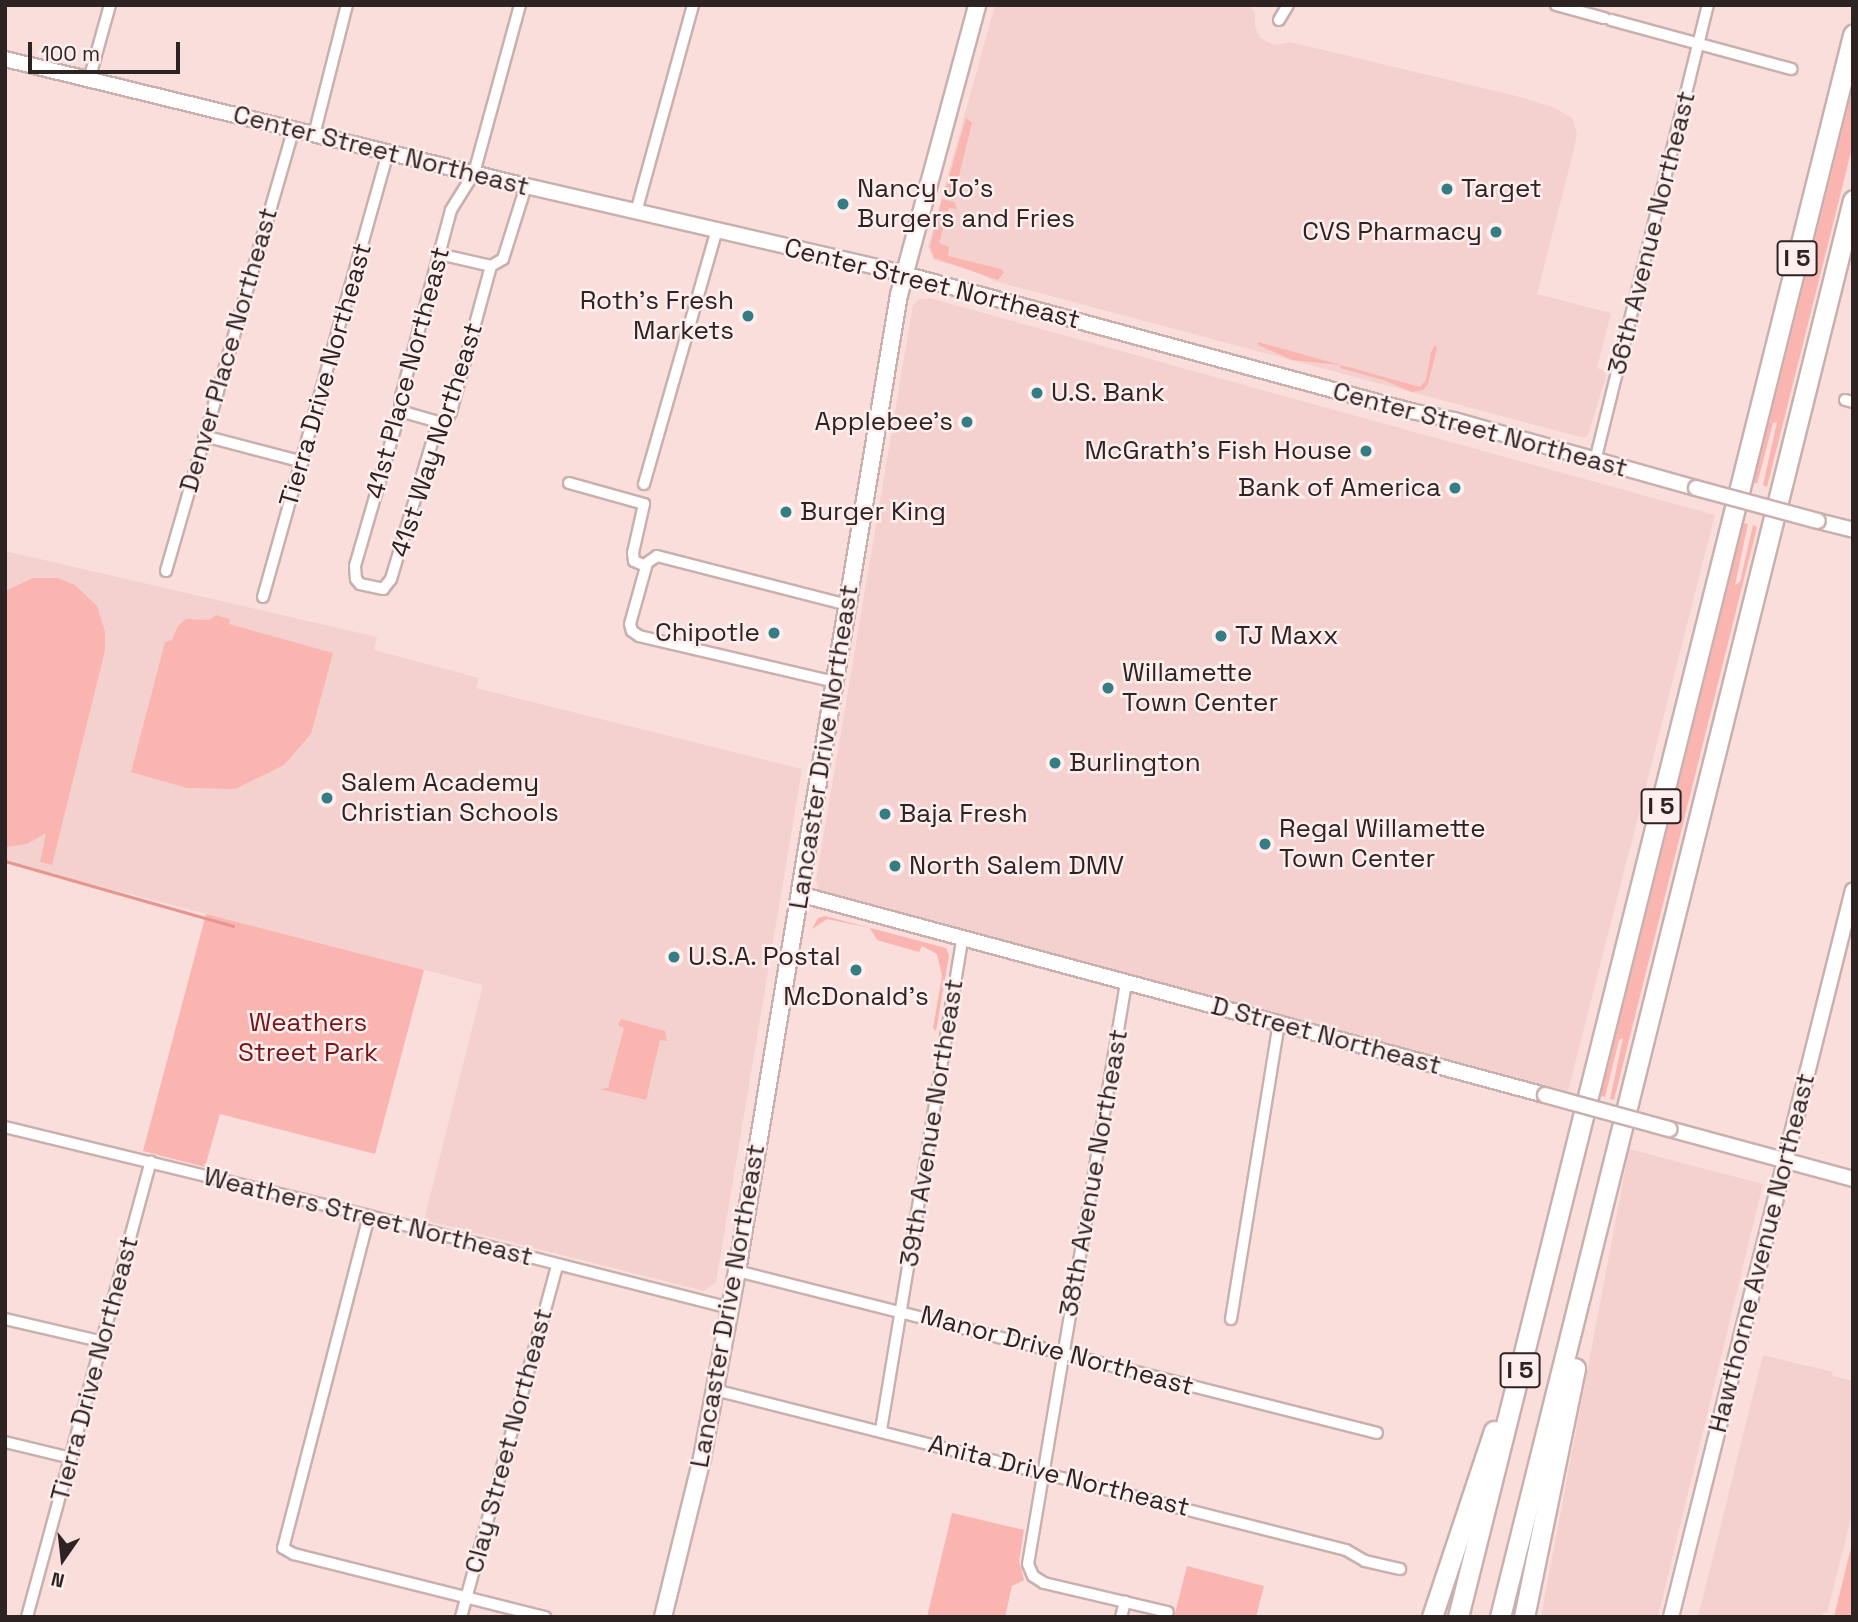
<!DOCTYPE html>
<html>
<head>
<meta charset="utf-8">
<style>
  body { margin:0 }
  #map { position:relative; width:1858px; height:1622px; overflow:hidden; background:#f9dedc; font-family:"Space Grotesk",sans-serif }
  div>[style] { position:absolute }
  .built>* { inset:0; background:#f4d1ce }
  .green>* { inset:0; background:#fab5b0 }
  .stream>* { height:2.5px; margin:-1.25px; padding:0 1.25px; transform-origin:1.25px; border-radius:1.25px; background:#e7958f }
  .roads { filter:drop-shadow(2px 0 #c9b0ae) drop-shadow(-2px 0 #c9b0ae) drop-shadow(0 2px #c9b0ae) drop-shadow(0 -2px #c9b0ae) }
  .street>* { height:10px; margin:-5px; padding:0 5px; transform-origin:5px; border-radius:5px; background:#fff }
  .secondary>* { height:14px; margin:-7px; padding:0 7px; transform-origin:7px; border-radius:7px; background:#fff }
  .primary>* { height:16px; margin:-8px; padding:0 8px; transform-origin:8px; border-radius:8px; background:#fff }
  .highway>* { height:19px; margin:-9.5px; padding:0 9.5px; transform-origin:9.5px; border-radius:9.5px; background:#fff }
  .bridges { filter:drop-shadow(2px 0 #c9b0ae) drop-shadow(-2px 0 #c9b0ae) drop-shadow(0 2px #c9b0ae) drop-shadow(0 -2px #c9b0ae) }
  .secondary-bridge>* { height:14px; margin:-7px; padding:0 7px; transform-origin:7px; border-radius:7px; background:#fff }
  .dots>* { width:19px; height:19px; translate:-50% -50%; box-sizing:border-box; border:4px solid #feeeed; border-radius:50% }
  span { translate:-50% -50%; white-space:nowrap; text-align:center; line-height:1.15; -webkit-text-stroke:5px #feeeed; paint-order:stroke }
  .shield-label span { padding:2px 5px; background:#feeeed; border:2px solid; border-radius:5px; -webkit-text-stroke-width:0 }
  .shield-label { font-size:24px; color:#2d2322; font-weight:700 }
  .street-label { font-size:26px; color:#2d2322 }
  .poi-label { font-size:26px; color:#2d2322 }
  .left { translate:0 -50%; text-align:left }
  .right { translate:-100% -50%; text-align:right }
  .park-label { font-size:26px; color:#76151a }
  .frame { position:absolute; inset:0; border:7px solid #2d2322; pointer-events:none }
  .north { position:absolute; left:28px; top:1524px; width:70px; height:70px; -webkit-text-stroke:5px #feeeed; paint-order:stroke; rotate:194deg; font-size:19px; font-weight:700; line-height:28px; text-align:center; color:#2d2322 }
  .north::after { content:''; display:block; margin:auto; width:24px; height:32px; background:#2d2322; clip-path:polygon(50% 0,100% 100%,50% 72%,0 100%) }
  .scale { position:absolute; left:28px; top:42px; width:152px; height:32px; box-sizing:border-box; border:4px solid #2d2322; border-top:0; padding-left:9px; font-size:21px; line-height:24px; white-space:nowrap; color:#2d2322; -webkit-text-stroke:5px #feeeed; paint-order:stroke }
</style>
</head>
<body>
<div id="map">
  <div class="built">
    <div style="clip-path:polygon(995px 5px,1248px 5px,1255px 12px,1255px 26px,1260px 38px,1274px 45px,1290px 42px,1520px 97px,1553px 107px,1572px 118px,1577px 133px,1574px 149px,1537px 294px,1611px 313px,1597px 368px,1603px 370px,1606px 376px,1588px 435px,1584px 438px,994px 281px,971px 270px,934px 260px,928px 247px)"></div>
    <div style="clip-path:polygon(929px 298px,1715px 515px,1568px 1091px,820px 892px,816px 881px,913px 305px,920px 299px)"></div>
    <div style="clip-path:polygon(5px 551px,377px 637px,374px 650px,479px 678px,476px 688px,802px 769px,716px 1282px,704px 1291px,424px 1220px,483px 985px,5px 862px)"></div>
    <div style="clip-path:polygon(1629px 1149px,1763px 1184px,1658px 1617px,1541px 1617px)"></div>
    <div style="clip-path:polygon(1763px 1355px,1833px 1372px,1832px 1376px,1853px 1381px,1853px 1510px,1827px 1613px,1823px 1612px,1821px 1617px,1698px 1617px)"></div>
  </div>
  <div class="green">
    <div style="clip-path:polygon(1853px 87px,1853px 144px,1767px 487px,1763px 485px,1777px 422px,1773px 423px,1757px 484px,1754px 483px)"></div>
    <div style="clip-path:polygon(966px 118px,972px 123px,953px 200px,943px 197px)"></div>
    <div style="clip-path:polygon(942px 199px,954px 202px,957px 209px,949px 208px,939px 243px,949px 247px,948px 256px,1001px 269px,1004px 272px,998px 280px,934px 258px,930px 246px)"></div>
    <div style="clip-path:polygon(1258px 342px,1420px 387px,1426px 380px,1431px 352px,1435px 345px,1437px 348px,1428px 384px,1423px 390px,1412px 392px,1383px 380px,1340px 368px,1341px 365px,1292px 360px,1258px 345px)"></div>
    <div style="clip-path:polygon(1744px 523px,1748px 524px,1735px 585px,1740px 582px,1753px 525px,1757px 527px,1614px 1100px,1610px 1099px,1623px 1038px,1619px 1040px,1605px 1097px,1601px 1096px)"></div>
    <div style="clip-path:polygon(33px 578px,57px 578px,75px 585px,97px 606px,105px 632px,105px 650px,52px 865px,40px 862px,46px 833px,27px 844px,5px 847px,5px 591px)"></div>
    <div style="clip-path:polygon(216px 615px,230px 619px,229px 624px,333px 653px,311px 734px,284px 765px,235px 789px,187px 788px,131px 772px,165px 642px,172px 640px,178px 626px,186px 619px,209px 620px)"></div>
    <div style="clip-path:polygon(206px 914px,424px 970px,375px 1154px,220px 1114px,205px 1167px,143px 1151px)"></div>
    <div style="clip-path:polygon(825px 916px,946px 948px,949px 955px,936px 1031px,933px 1028px,942px 976px,937px 954px,922px 946px,919px 952px,877px 940px,870px 928px,827px 919px,812px 929px,818px 918px)"></div>
    <div style="clip-path:polygon(621px 1019px,665px 1031px,667px 1041px,660px 1040px,646px 1100px,599px 1089px,608px 1088px,624px 1028px,618px 1025px)"></div>
    <div style="clip-path:polygon(952px 1513px,1024px 1530px,1019px 1561px,1024px 1580px,1012px 1586px,1005px 1617px,927px 1617px)"></div>
    <div style="clip-path:polygon(1853px 1539px,1853px 1617px,1834px 1617px)"></div>
    <div style="clip-path:polygon(1187px 1566px,1264px 1586px,1256px 1617px,1174px 1617px)"></div>
  </div>
  <div class="stream">
    <div style="left:5px;top:861px;width:237px;rotate:15.9deg"></div>
  </div>
  <div class="roads">
    <div class="street">
      <div style="left:520px;top:5px;width:174px;rotate:105.3deg"></div>
      <div style="left:474px;top:173px;width:44px;rotate:121.9deg"></div>
      <div style="left:451px;top:210px;width:193px;rotate:105deg"></div>
      <div style="left:401px;top:396px;width:15px;rotate:94deg"></div>
      <div style="left:400px;top:411px;width:161px;rotate:106.2deg"></div>
      <div style="left:355px;top:566px;width:13px;rotate:86deg"></div>
      <div style="left:356px;top:579px;width:6px;rotate:51deg"></div>
      <div style="left:360px;top:584px;width:24px;rotate:12deg"></div>
      <div style="left:383px;top:589px;width:13px;rotate:-51deg"></div>
      <div style="left:391px;top:579px;width:164px;rotate:-73.3deg"></div>
      <div style="left:438px;top:422px;width:9px;rotate:-18deg"></div>
      <div style="left:447px;top:419px;width:8px;rotate:-60deg"></div>
      <div style="left:451px;top:412px;width:151px;rotate:-74.7deg"></div>
      <div style="left:491px;top:266px;width:14px;rotate:-30deg"></div>
      <div style="left:503px;top:259px;width:77px;rotate:-72.5deg"></div>
      <div style="left:1556px;top:5px;width:50px;rotate:15.2deg"></div>
      <div style="left:1279px;top:20px;width:17px;rotate:-59deg"></div>
      <div style="left:1611px;top:20px;width:187px;rotate:15.2deg"></div>
      <div style="left:89px;top:80px;width:78px;rotate:-74.4deg"></div>
      <div style="left:314px;top:135px;width:134px;rotate:-75.8deg"></div>
      <div style="left:636px;top:212px;width:215px;rotate:-74.6deg"></div>
      <div style="left:439px;top:254px;width:53px;rotate:13deg"></div>
      <div style="left:1845px;top:400px;width:8px;rotate:14deg"></div>
      <div style="left:400px;top:411px;width:40px;rotate:16deg"></div>
      <div style="left:204px;top:436px;width:102px;rotate:14.7deg"></div>
      <div style="left:1595px;top:461px;width:470px;rotate:-76.1deg"></div>
      <div style="left:569px;top:483px;width:78px;rotate:15.6deg"></div>
      <div style="left:644px;top:504px;width:50px;rotate:102.7deg"></div>
      <div style="left:633px;top:553px;width:8px;rotate:83deg"></div>
      <div style="left:634px;top:561px;width:13px;rotate:23deg"></div>
      <div style="left:644px;top:484px;width:265px;rotate:-74deg"></div>
      <div style="left:166px;top:571px;width:459px;rotate:-73.9deg"></div>
      <div style="left:263px;top:597px;width:461px;rotate:-74.3deg"></div>
      <div style="left:835px;top:682px;width:201px;rotate:-166.8deg"></div>
      <div style="left:639px;top:636px;width:9px;rotate:-144deg"></div>
      <div style="left:632px;top:631px;width:7px;rotate:-106deg"></div>
      <div style="left:630px;top:624px;width:63px;rotate:-74.4deg"></div>
      <div style="left:647px;top:563px;width:12px;rotate:-35deg"></div>
      <div style="left:657px;top:556px;width:197px;rotate:14.4deg"></div>
      <div style="left:1126px;top:983px;width:589px;rotate:99.57deg"></div>
      <div style="left:1028px;top:1564px;width:13px;rotate:67deg"></div>
      <div style="left:1033px;top:1576px;width:13px;rotate:32deg"></div>
      <div style="left:1044px;top:1583px;width:127px;rotate:13.2deg"></div>
      <div style="left:5px;top:1127px;width:375px;rotate:13.7deg"></div>
      <div style="left:369px;top:1216px;width:373px;rotate:14.3deg"></div>
      <div style="left:369px;top:1216px;width:343px;rotate:104.5deg"></div>
      <div style="left:283px;top:1548px;width:13px;rotate:29deg"></div>
      <div style="left:294px;top:1554px;width:259px;rotate:14.1deg"></div>
      <div style="left:737px;top:1271px;width:660px;rotate:14.2deg"></div>
      <div style="left:5px;top:1319px;width:102px;rotate:13.1deg"></div>
      <div style="left:1231px;top:1319px;width:299px;rotate:-80.8deg"></div>
      <div style="left:715px;top:1390px;width:651px;rotate:14.23deg"></div>
      <div style="left:1346px;top:1550px;width:22px;rotate:30deg"></div>
      <div style="left:1365px;top:1561px;width:36px;rotate:13deg"></div>
      <div style="left:881px;top:1430px;width:498px;rotate:-80.6deg"></div>
      <div style="left:5px;top:1442px;width:68px;rotate:13.6deg"></div>
      <div style="left:27px;top:1617px;width:472px;rotate:-74.8deg"></div>
      <div style="left:461px;top:1617px;width:365px;rotate:-74.7deg"></div>
      <div style="left:1121px;top:1617px;width:16px;rotate:-75deg"></div>
    </div>
    <div class="secondary">
      <div style="left:5px;top:59px;width:536px;rotate:13.7deg"></div>
      <div style="left:526px;top:186px;width:365px;rotate:13deg"></div>
      <div style="left:882px;top:268px;width:548px;rotate:15.13deg"></div>
      <div style="left:1411px;top:411px;width:44px;rotate:11.8deg"></div>
      <div style="left:1454px;top:420px;width:251px;rotate:15.7deg"></div>
      <div style="left:1818px;top:521px;width:36px;rotate:14deg"></div>
      <div style="left:799px;top:894px;width:773px;rotate:15.08deg"></div>
      <div style="left:1669px;top:1129px;width:191px;rotate:15.2deg"></div>
      <div style="left:1671px;top:1617px;width:749px;rotate:-75.95deg"></div>
    </div>
    <div class="primary">
      <div style="left:663px;top:1617px;width:164px;rotate:-76.2deg"></div>
      <div style="left:702px;top:1458px;width:190px;rotate:-79.4deg"></div>
      <div style="left:737px;top:1271px;width:989px;rotate:-80.58deg"></div>
      <div style="left:899px;top:295px;width:300px;rotate:-74.9deg"></div>
    </div>
    <div class="highway">
      <div style="left:1432px;top:1617px;width:196px;rotate:-71.6deg"></div>
      <div style="left:1458px;top:1617px;width:1631px;rotate:-75.98deg"></div>
      <div style="left:1500px;top:1617px;width:1460px;rotate:-76.01deg"></div>
      <div style="left:1524px;top:1617px;width:254px;rotate:-78.4deg"></div>
    </div>
  </div>
  <div class="bridges">
    <div class="secondary-bridge">
      <div style="left:1696px;top:488px;width:126px;rotate:15.1deg"></div>
      <div style="left:1545px;top:1095px;width:129px;rotate:15.3deg"></div>
    </div>
  </div>
  <div class="dots">
    <div style="left:1447px;top:189px;background:#357d84"></div>
    <div style="left:843px;top:204px;background:#357d84"></div>
    <div style="left:1496px;top:232px;background:#357d84"></div>
    <div style="left:748px;top:316px;background:#357d84"></div>
    <div style="left:1037px;top:393px;background:#357d84"></div>
    <div style="left:967px;top:422px;background:#357d84"></div>
    <div style="left:1366px;top:451px;background:#357d84"></div>
    <div style="left:1455px;top:488px;background:#357d84"></div>
    <div style="left:786px;top:512px;background:#357d84"></div>
    <div style="left:774px;top:633px;background:#357d84"></div>
    <div style="left:1221px;top:636px;background:#357d84"></div>
    <div style="left:1108px;top:688px;background:#357d84"></div>
    <div style="left:1055px;top:763px;background:#357d84"></div>
    <div style="left:327px;top:798px;background:#357d84"></div>
    <div style="left:885px;top:814px;background:#357d84"></div>
    <div style="left:1265px;top:844px;background:#357d84"></div>
    <div style="left:895px;top:866px;background:#357d84"></div>
    <div style="left:674px;top:957px;background:#357d84"></div>
    <div style="left:856px;top:970px;background:#357d84"></div>
  </div>
  <div class="shield-label">
    <span style="left:1797px;top:258px">I 5</span>
    <span style="left:1661px;top:806px">I 5</span>
    <span style="left:1520px;top:1370px">I 5</span>
  </div>
  <div class="street-label">
    <span style="left:381px;top:151px;rotate:14deg">Center Street Northeast</span>
    <span style="left:1652px;top:233px;rotate:-76deg">36th Avenue Northeast</span>
    <span style="left:932px;top:284px;rotate:14deg">Center Street Northeast</span>
    <span style="left:229px;top:350px;rotate:-74deg">Denver Place Northeast</span>
    <span style="left:408px;top:373px;rotate:-75deg">41st Place Northeast</span>
    <span style="left:326px;top:375px;rotate:-74deg">Tierra Drive Northeast</span>
    <span style="left:1480px;top:430px;rotate:15deg">Center Street Northeast</span>
    <span style="left:437px;top:440px;rotate:-72deg">41st Way Northeast</span>
    <span style="left:824px;top:747px;rotate:-81deg">Lancaster Drive Northeast</span>
    <span style="left:1326px;top:1036px;rotate:15deg">D Street Northeast</span>
    <span style="left:932px;top:1123px;rotate:-81deg">39th Avenue Northeast</span>
    <span style="left:1094px;top:1173px;rotate:-80deg">38th Avenue Northeast</span>
    <span style="left:368px;top:1217px;rotate:14deg">Weathers Street Northeast</span>
    <span style="left:1762px;top:1253px;rotate:-76deg">Hawthorne Avenue Northeast</span>
    <span style="left:728px;top:1306px;rotate:-80deg">Lancaster Drive Northeast</span>
    <span style="left:1057px;top:1351px;rotate:15deg">Manor Drive Northeast</span>
    <span style="left:95px;top:1369px;rotate:-75deg">Tierra Drive Northeast</span>
    <span style="left:509px;top:1441px;rotate:-75deg">Clay Street Northeast</span>
    <span style="left:1059px;top:1476px;rotate:14deg">Anita Drive Northeast</span>
  </div>
  <div class="poi-label">
    <span class="left" style="left:857px;top:204px">Nancy Jo's<br>Burgers and Fries</span>
    <span class="left" style="left:1461px;top:189px">Target</span>
    <span class="right" style="left:1482px;top:232px">CVS Pharmacy</span>
    <span class="right" style="left:734px;top:316px">Roth's Fresh<br>Markets</span>
    <span class="left" style="left:1051px;top:393px">U.S. Bank</span>
    <span class="right" style="left:953px;top:422px">Applebee's</span>
    <span class="right" style="left:1352px;top:451px">McGrath's Fish House</span>
    <span class="right" style="left:1441px;top:488px">Bank of America</span>
    <span class="left" style="left:800px;top:512px">Burger King</span>
    <span class="right" style="left:760px;top:633px">Chipotle</span>
    <span class="left" style="left:1235px;top:636px">TJ Maxx</span>
    <span class="left" style="left:1122px;top:688px">Willamette<br>Town Center</span>
    <span class="left" style="left:1069px;top:763px">Burlington</span>
    <span class="left" style="left:341px;top:798px">Salem Academy<br>Christian Schools</span>
    <span class="left" style="left:899px;top:814px">Baja Fresh</span>
    <span class="left" style="left:1279px;top:844px">Regal Willamette<br>Town Center</span>
    <span class="left" style="left:909px;top:866px">North Salem DMV</span>
    <span class="left" style="left:688px;top:957px">U.S.A. Postal</span>
    <span style="left:856px;top:997px">McDonald's</span>
  </div>
  <div class="park-label">
    <span style="left:308px;top:1038px">Weathers<br>Street Park</span>
  </div>
  <div class="frame"></div>
  <div class="north">N</div>
  <div class="scale">100 m</div>
</div>
</body>
</html>
